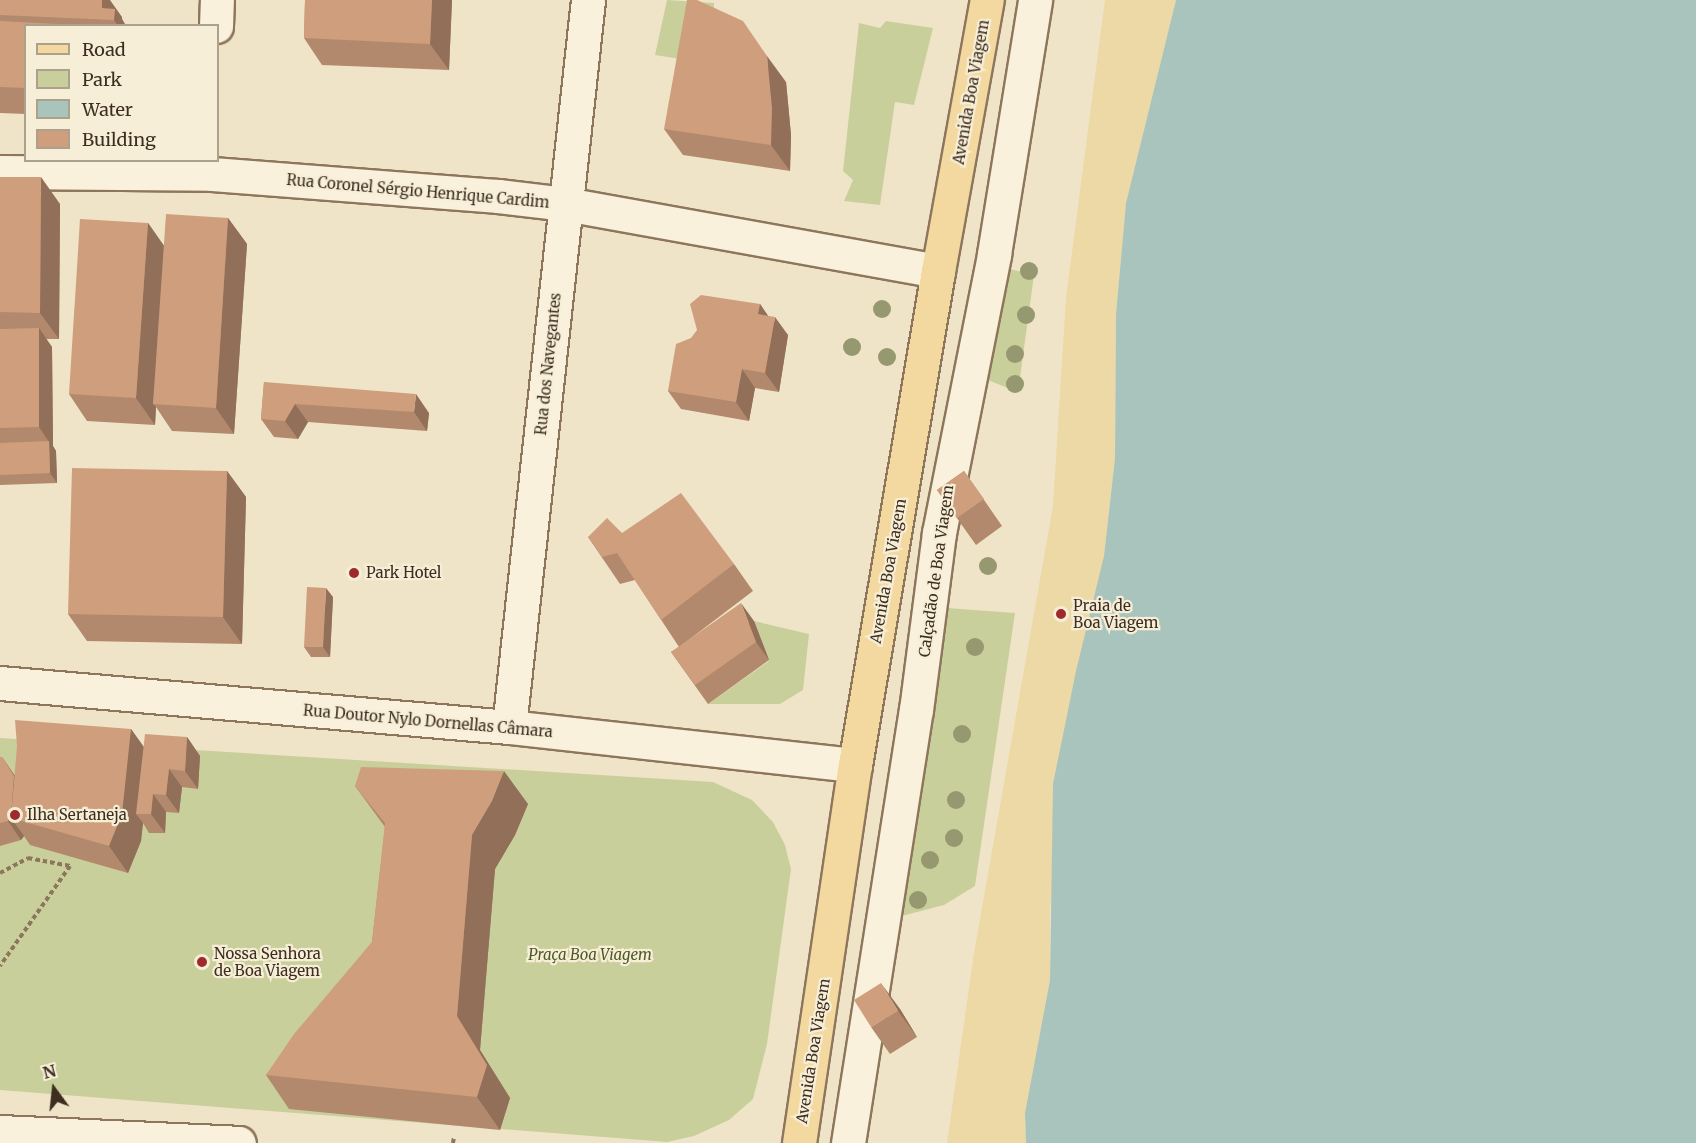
<!DOCTYPE html>
<html>
<head>
<meta charset="utf-8">
<style>
  body { margin:0 }
  #map { position:relative; width:1696px; height:1143px; overflow:hidden; background:#f0e4c8; font-family:Merriweather,serif }
  div>[style] { position:absolute }
  .green>* { inset:0; background:#c9cf9b }
  .sand>* { inset:0; background:#ecd9a5 }
  .water>* { inset:0; background:#a9c4bc }
  .path>* { height:4px; margin-top:-2px; transform-origin:0; background:repeating-linear-gradient(90deg,#8d765c 0 4.5px,transparent 0 7.5px) }
  .roads { filter:drop-shadow(2px 0 #8d765c) drop-shadow(-2px 0 #8d765c) drop-shadow(0 2px #8d765c) drop-shadow(0 -2px #8d765c) }
  .street>* { height:33px; margin:-16.5px; padding:0 16.5px; transform-origin:16.5px; border-radius:16.5px; background:#faf1dc }
  .secondary>* { height:33px; margin:-16.5px; padding:0 16.5px; transform-origin:16.5px; border-radius:16.5px; background:#faf1dc }
  .primary>* { height:33px; margin:-16.5px; padding:0 16.5px; transform-origin:16.5px; border-radius:16.5px; background:#f3d9a0 }
  .trees>* { width:18px; height:18px; margin:-9px; border-radius:50%; background:#96986f }
  .wall>* { inset:0; background:#b2896c }
  .shaded-wall>* { inset:0; background:#916f58 }
  .building>* { inset:0; background:#cf9f7d }
  .dots>* { width:16px; height:16px; translate:-50% -50%; box-sizing:border-box; border:3px solid #f7eed8; border-radius:50% }
  span { translate:-50% -50%; white-space:nowrap; text-align:center; line-height:1.15; -webkit-text-stroke:4.5px #f7eed8; paint-order:stroke }
  .street-label { font-size:15px; color:#3d2e20 }
  .poi-label { font-size:15px; color:#3d2e20 }
  .left { translate:0 -50%; text-align:left }
  .park-label { font-size:15px; color:#4d5a26; font-style:italic }
  .legend { position:absolute; left:24px; top:24px; width:195px; height:138px; box-sizing:border-box; background:#f7eed8; border:2px solid #ada18e; margin:0; padding:8px 10px; list-style:none; font-size:18px; color:#3d2e20 }
  .legend li { display:flex; align-items:center; gap:12px; height:30px }
  .legend b { width:30px; border:2px solid #ada18e }
  .north { position:absolute; left:24px; top:1059px; width:60px; height:60px; -webkit-text-stroke:4px #f7eed8; paint-order:stroke; rotate:345deg; font-size:16px; font-weight:700; line-height:24px; text-align:center; color:#3d2e20 }
  .north::after { content:''; display:block; margin:auto; width:21px; height:27px; background:#3d2e20; clip-path:polygon(50% 0,100% 100%,50% 72%,0 100%) }
</style>
</head>
<body>
<div id="map">
  <div class="green">
    <div style="clip-path:polygon(667px 0,714px 3px,714px 26px,694px 61px,655px 55px)"></div>
    <div style="clip-path:polygon(886px 21px,933px 28px,914px 105px,895px 102px,880px 205px,844px 201px,853px 180px,843px 171px,859px 23px,880px 28px)"></div>
    <div style="clip-path:polygon(1002px 267px,1034px 275px,1018px 392px,980px 377px)"></div>
    <div style="clip-path:polygon(947px 608px,1015px 613px,975px 886px,944px 905px,898px 917px)"></div>
    <div style="clip-path:polygon(754px 621px,809px 634px,803px 690px,780px 704px,708px 704px,769px 661px,746px 630px)"></div>
    <div style="clip-path:polygon(0 738px,713px 782px,752px 800px,773px 822px,785px 845px,791px 869px,767px 1044px,753px 1099px,729px 1120px,694px 1136px,667px 1142px,0 1090px)"></div>
  </div>
  <div class="sand">
    <div style="clip-path:polygon(1105px 0,1176px 0,1126px 203px,1116px 314px,1115px 458px,1104px 556px,1050px 908px,1050px 980px,1025px 1113px,1026px 1143px,947px 1143px,974px 953px,1053px 506px,1066px 298px)"></div>
  </div>
  <div class="water">
    <div style="clip-path:polygon(1176px 0,1696px 0,1696px 1143px,1026px 1143px,1025px 1113px,1050px 980px,1053px 784px,1076px 671px,1104px 556px,1115px 458px,1116px 314px,1126px 203px)"></div>
  </div>
  <div class="path">
    <div style="left:0;top:873px;width:32px;rotate:-28deg"></div>
    <div style="left:28px;top:858px;width:43px;rotate:10.8deg"></div>
    <div style="left:70px;top:866px;width:122px;rotate:125deg"></div>
    <div style="left:453px;top:1143px;width:6px;rotate:-81deg"></div>
  </div>
  <div class="roads">
    <div class="street">
      <div style="left:216px;top:26px;width:26px;rotate:-88deg"></div>
      <div style="left:0;top:172px;width:212px;rotate:0.5deg"></div>
      <div style="left:212px;top:174px;width:287px;rotate:4.4deg"></div>
      <div style="left:498px;top:196px;width:67px;rotate:6.8deg"></div>
      <div style="left:565px;top:204px;width:379px;rotate:10.2deg"></div>
      <div style="left:848px;top:1143px;width:438px;rotate:-81.1deg"></div>
      <div style="left:916px;top:710px;width:178px;rotate:-82.6deg"></div>
      <div style="left:939px;top:533px;width:284px;rotate:-78.8deg"></div>
      <div style="left:994px;top:254px;width:257px;rotate:-80.8deg"></div>
    </div>
    <div class="secondary">
      <div style="left:0;top:683px;width:511px;rotate:4.94deg"></div>
      <div style="left:509px;top:727px;width:348px;rotate:6.3deg"></div>
      <div style="left:509px;top:727px;width:731px;rotate:-83.8deg"></div>
      <div style="left:0;top:1132px;width:239px;rotate:2.6deg"></div>
    </div>
    <div class="primary">
      <div style="left:799px;top:1143px;width:382px;rotate:-81.6deg"></div>
      <div style="left:855px;top:765px;width:501px;rotate:-80.46deg"></div>
      <div style="left:938px;top:271px;width:275px;rotate:-79.8deg"></div>
    </div>
  </div>
  <div class="trees">
    <div style="left:1029px;top:271px"></div>
    <div style="left:882px;top:309px"></div>
    <div style="left:1026px;top:315px"></div>
    <div style="left:852px;top:347px"></div>
    <div style="left:1015px;top:354px"></div>
    <div style="left:887px;top:357px"></div>
    <div style="left:1015px;top:384px"></div>
    <div style="left:988px;top:566px"></div>
    <div style="left:975px;top:647px"></div>
    <div style="left:962px;top:734px"></div>
    <div style="left:956px;top:800px"></div>
    <div style="left:954px;top:838px"></div>
    <div style="left:930px;top:860px"></div>
    <div style="left:918px;top:900px"></div>
  </div>
  <div class="wall">
    <div style="clip-path:polygon(0 0,122px 17px,122px 19px,126px 26px,26px 26px,26px 114px,0 113px)"></div>
    <div style="clip-path:polygon(305px 0,452px 0,449px 70px,322px 65px,304px 38px)"></div>
    <div style="clip-path:polygon(786px 82px,791px 135px,790px 171px,683px 155px,664px 129px)"></div>
    <div style="clip-path:polygon(0 177px,60px 204px,59px 339px,46px 339px,52px 347px,53px 446px,56px 451px,57px 483px,0 485px)"></div>
    <div style="clip-path:polygon(228px 218px,247px 244px,234px 434px,172px 431px,156px 407px,155px 425px,87px 421px,69px 394px,148px 223px,164px 246px)"></div>
    <div style="clip-path:polygon(760px 304px,768px 316px,788px 335px,779px 392px,755px 388px,749px 421px,681px 409px,668px 391px,691px 338px)"></div>
    <div style="clip-path:polygon(264px 382px,429px 413px,427px 431px,308px 422px,298px 439px,274px 437px,261px 419px)"></div>
    <div style="clip-path:polygon(227px 471px,246px 497px,242px 644px,87px 641px,68px 614px)"></div>
    <div style="clip-path:polygon(964px 471px,1002px 526px,976px 545px,937px 490px)"></div>
    <div style="clip-path:polygon(622px 533px,734px 564px,753px 591px,682px 645px,754px 621px,769px 660px,708px 704px,671px 652px,679px 647px,635px 580px,620px 584px,588px 537px)"></div>
    <div style="clip-path:polygon(333px 597px,330px 657px,311px 657px,304px 647px)"></div>
    <div style="clip-path:polygon(131px 729px,144px 747px,187px 737px,200px 756px,198px 789px,182px 787px,179px 813px,166px 812px,165px 833px,149px 833px,143px 823px,141px 841px,128px 873px,30px 845px,24px 836px,21px 840px,0 846px,0 757px,14px 775px)"></div>
    <div style="clip-path:polygon(355px 786px,528px 804px,515px 835px,495px 869px,480px 1050px,510px 1098px,500px 1130px,289px 1109px,266px 1075px,372px 942px,385px 827px)"></div>
    <div style="clip-path:polygon(900px 1009px,917px 1037px,890px 1054px,871px 1027px)"></div>
  </div>
  <div class="shaded-wall">
    <div style="clip-path:polygon(90px 0,110px 0,122px 17px,122px 19px,126px 26px,118px 26px,114px 20px)"></div>
    <div style="clip-path:polygon(432px 0,452px 0,449px 70px,430px 44px)"></div>
    <div style="clip-path:polygon(767px 56px,786px 82px,791px 135px,790px 171px,771px 145px)"></div>
    <div style="clip-path:polygon(41px 177px,60px 204px,59px 339px,40px 313px)"></div>
    <div style="clip-path:polygon(228px 218px,247px 244px,234px 434px,216px 408px)"></div>
    <div style="clip-path:polygon(148px 223px,167px 250px,153px 404px,156px 407px,155px 425px,136px 398px)"></div>
    <div style="clip-path:polygon(760px 304px,773px 323px,758px 314px)"></div>
    <div style="clip-path:polygon(775px 317px,788px 335px,779px 392px,765px 373px)"></div>
    <div style="clip-path:polygon(39px 328px,52px 347px,53px 446px,56px 451px,57px 483px,50px 473px,49px 442px,39px 427px)"></div>
    <div style="clip-path:polygon(742px 369px,755px 388px,749px 421px,736px 402px)"></div>
    <div style="clip-path:polygon(416px 394px,429px 413px,427px 431px,414px 412px)"></div>
    <div style="clip-path:polygon(295px 404px,308px 422px,298px 439px,285px 421px)"></div>
    <div style="clip-path:polygon(227px 471px,246px 497px,242px 644px,223px 617px)"></div>
    <div style="clip-path:polygon(326px 588px,333px 597px,330px 657px,323px 647px)"></div>
    <div style="clip-path:polygon(741px 603px,754px 621px,769px 660px,756px 642px)"></div>
    <div style="clip-path:polygon(131px 729px,150px 756px,136px 814px,143px 823px,141px 841px,128px 873px,109px 846px)"></div>
    <div style="clip-path:polygon(187px 737px,200px 756px,198px 789px,185px 771px)"></div>
    <div style="clip-path:polygon(2px 757px,15px 776px,11px 818px,24px 836px,21px 840px,8px 821px)"></div>
    <div style="clip-path:polygon(169px 769px,182px 787px,179px 813px,166px 795px)"></div>
    <div style="clip-path:polygon(504px 771px,528px 804px,515px 835px,495px 869px,480px 1050px,510px 1098px,500px 1130px,477px 1097px,457px 1016px,472px 835px)"></div>
    <div style="clip-path:polygon(153px 794px,166px 812px,165px 833px,151px 814px)"></div>
    <div style="clip-path:polygon(881px 983px,900px 1009px,917px 1037px,898px 1011px)"></div>
  </div>
  <div class="building">
    <div style="clip-path:polygon(0 0,102px 0,102px 8px,115px 9px,114px 20px,0 15px)"></div>
    <div style="clip-path:polygon(305px 0,432px 0,430px 44px,304px 38px)"></div>
    <div style="clip-path:polygon(687px 0,697px 0,743px 21px,767px 56px,772px 108px,771px 145px,664px 129px)"></div>
    <div style="clip-path:polygon(0 21px,94px 26px,26px 26px,26px 88px,0 87px)"></div>
    <div style="clip-path:polygon(0 177px,41px 177px,40px 313px,0 312px)"></div>
    <div style="clip-path:polygon(166px 214px,228px 218px,216px 408px,153px 404px)"></div>
    <div style="clip-path:polygon(80px 219px,148px 223px,136px 398px,69px 394px)"></div>
    <div style="clip-path:polygon(701px 295px,760px 304px,758px 314px,775px 317px,765px 373px,742px 369px,736px 402px,668px 391px,676px 344px,691px 338px,697px 330px,690px 304px)"></div>
    <div style="clip-path:polygon(39px 328px,39px 427px,0 428px,0 329px)"></div>
    <div style="clip-path:polygon(264px 382px,416px 394px,414px 412px,295px 404px,285px 421px,261px 419px)"></div>
    <div style="clip-path:polygon(49px 441px,50px 473px,0 475px,0 443px)"></div>
    <div style="clip-path:polygon(72px 468px,227px 471px,223px 617px,68px 614px)"></div>
    <div style="clip-path:polygon(964px 471px,984px 499px,957px 518px,937px 490px)"></div>
    <div style="clip-path:polygon(681px 493px,734px 564px,661px 620px,617px 553px,602px 557px,588px 537px,607px 518px,622px 533px)"></div>
    <div style="clip-path:polygon(307px 587px,326px 588px,323px 647px,304px 647px)"></div>
    <div style="clip-path:polygon(741px 603px,756px 642px,695px 685px,671px 652px)"></div>
    <div style="clip-path:polygon(15px 720px,131px 729px,122px 814px,109px 846px,11px 818px,17px 746px)"></div>
    <div style="clip-path:polygon(145px 734px,187px 737px,185px 771px,169px 769px,166px 795px,153px 794px,151px 814px,136px 814px)"></div>
    <div style="clip-path:polygon(0 757px,2px 757px,14px 776px,11px 817px,8px 821px,0 823px)"></div>
    <div style="clip-path:polygon(361px 767px,504px 771px,492px 801px,472px 835px,457px 1016px,487px 1065px,477px 1097px,266px 1075px,294px 1034px,372px 942px,385px 823px,355px 786px)"></div>
    <div style="clip-path:polygon(881px 983px,898px 1011px,871px 1027px,854px 1000px)"></div>
  </div>
  <div class="dots">
    <div style="left:354px;top:573px;background:#9e2a2b"></div>
    <div style="left:1061px;top:614px;background:#9e2a2b"></div>
    <div style="left:15px;top:815px;background:#9e2a2b"></div>
    <div style="left:202px;top:962px;background:#9e2a2b"></div>
  </div>
  <div class="street-label">
    <span style="left:971px;top:92px;rotate:-80deg">Avenida Boa Viagem</span>
    <span style="left:418px;top:191px;rotate:5deg">Rua Coronel Sérgio Henrique Cardim</span>
    <span style="left:548px;top:364px;rotate:-84deg">Rua dos Navegantes</span>
    <span style="left:888px;top:571px;rotate:-80deg">Avenida Boa Viagem</span>
    <span style="left:936px;top:571px;rotate:-82deg">Calçadão de Boa Viagem</span>
    <span style="left:428px;top:721px;rotate:5deg">Rua Doutor Nylo Dornellas Câmara</span>
    <span style="left:813px;top:1051px;rotate:-81deg">Avenida Boa Viagem</span>
  </div>
  <div class="poi-label">
    <span class="left" style="left:366px;top:573px">Park Hotel</span>
    <span class="left" style="left:1073px;top:614px">Praia de<br>Boa Viagem</span>
    <span class="left" style="left:27px;top:815px">Ilha Sertaneja</span>
    <span class="left" style="left:214px;top:962px">Nossa Senhora<br>de Boa Viagem</span>
  </div>
  <div class="park-label">
    <span style="left:590px;top:955px">Praça Boa Viagem</span>
  </div>
  <ul class="legend">
  <li><b style="height:8px;background:#f3d9a0"></b>Road</li>
  <li><b style="height:16px;background:#c9cf9b"></b>Park</li>
  <li><b style="height:16px;background:#a9c4bc"></b>Water</li>
  <li><b style="height:16px;background:#cf9f7d"></b>Building</li>
  </ul>
  <div class="north">N</div>
</div>
</body>
</html>
